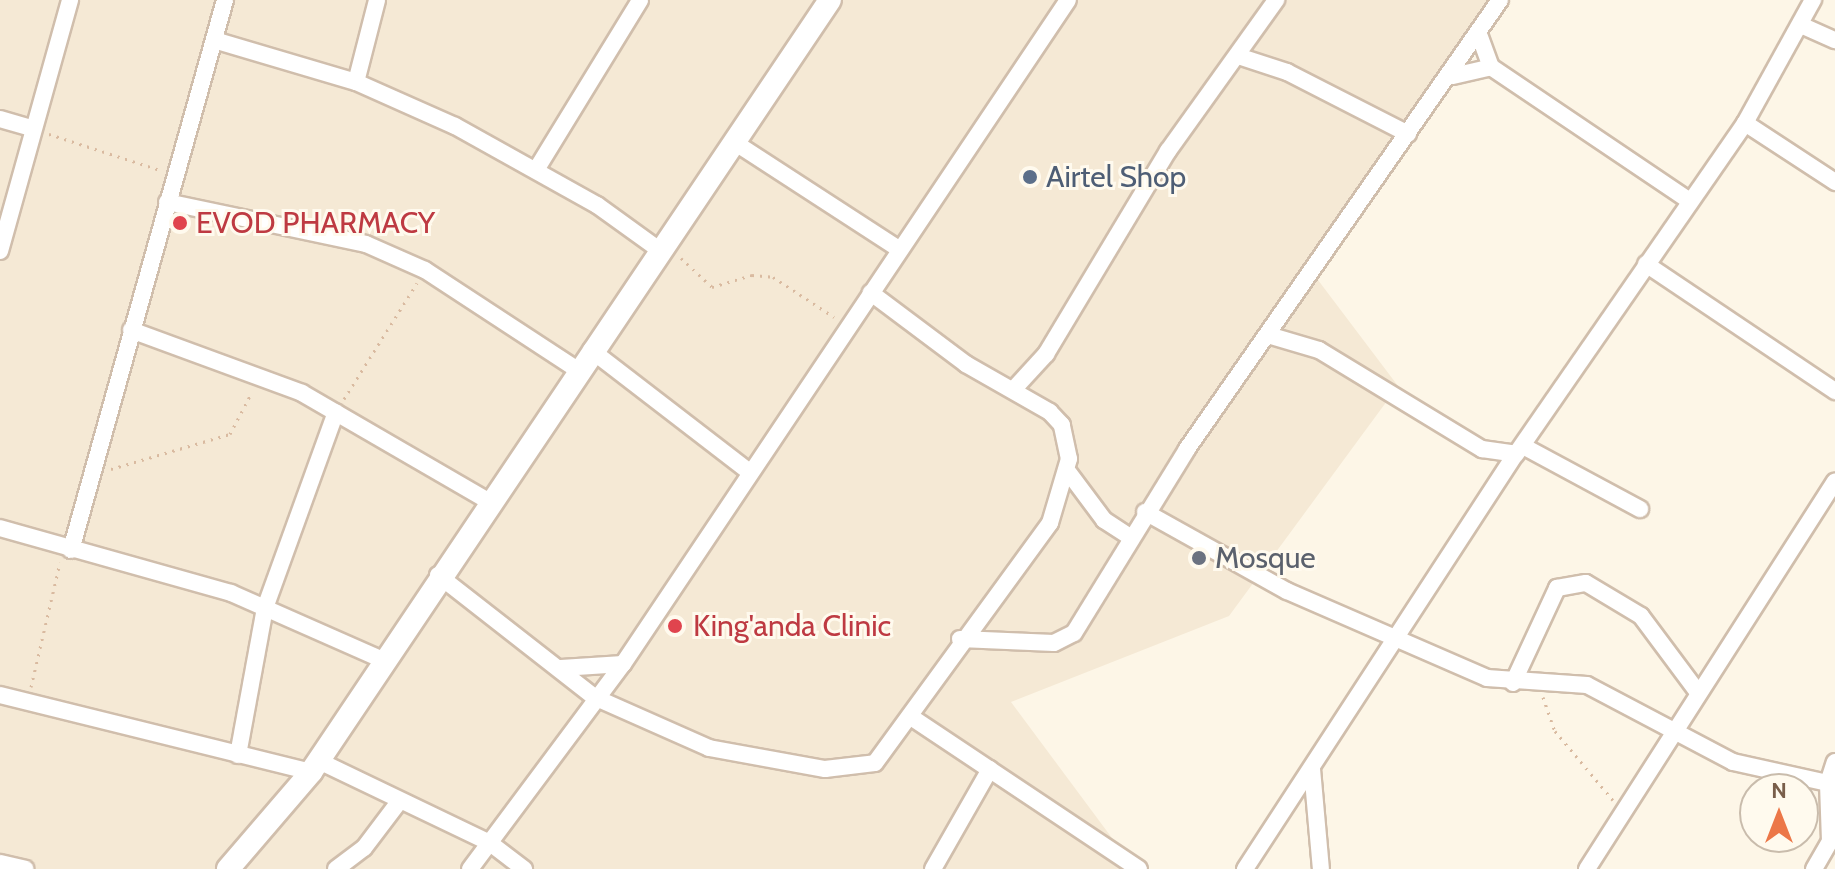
<!DOCTYPE html>
<html>
<head>
<meta charset="utf-8">
<style>
  body { margin:0 }
  #map { position:relative; width:1835px; height:869px; overflow:hidden; background:#fdf6e7; font-family:Cabin,sans-serif }
  div>[style] { position:absolute }
  .residential>* { inset:0; background:#f5e9d5 }
  .path>* { height:3px; margin-top:-1.5px; transform-origin:0; background:repeating-linear-gradient(90deg,#d9baa0 0 2px,transparent 0 8px) }
  .roads { filter:drop-shadow(2px 0 #d0beac) drop-shadow(-2px 0 #d0beac) drop-shadow(0 2px #d0beac) drop-shadow(0 -2px #d0beac) }
  .street>* { height:16px; margin:-8px; padding:0 8px; transform-origin:8px; border-radius:8px; background:#fff }
  .secondary>* { height:22px; margin:-11px; padding:0 11px; transform-origin:11px; border-radius:11px; background:#fff }
  .dots>* { width:22px; height:22px; translate:-50% -50%; box-sizing:border-box; border:4px solid #fffaee; border-radius:50% }
  span { translate:-50% -50%; white-space:nowrap; text-align:center; line-height:1.15; -webkit-text-stroke:6px #fffaee; paint-order:stroke }
  .service-label { font-size:30px; color:#4e5e75 }
  .left { translate:0 -50%; text-align:left }
  .health-label { font-size:30px; color:#be3a42 }
  .worship-label { font-size:30px; color:#5b616d }
  .north { position:absolute; left:1739px; top:773px; width:80px; height:80px; box-sizing:border-box; background:#fffaee; border:2px solid #c9bcac; border-radius:50%; rotate:0deg; font-size:22px; font-weight:700; line-height:32px; text-align:center; color:#795e4a }
  .north::after { content:''; display:block; margin:auto; width:28px; height:36px; background:#ec7748; clip-path:polygon(50% 0,100% 100%,50% 72%,0 100%) }
</style>
</head>
<body>
<div id="map">
  <div class="residential">
    <div style="clip-path:polygon(0 0,1504px 0,1318px 280px,1398px 386px,1229px 616px,1011px 702px,1135px 869px,0 869px)"></div>
  </div>
  <div class="path">
    <div style="left:49px;top:134px;width:117px;rotate:18deg"></div>
    <div style="left:681px;top:258px;width:42px;rotate:43.1deg"></div>
    <div style="left:712px;top:287px;width:42px;rotate:-16.7deg"></div>
    <div style="left:752px;top:275px;width:21px;rotate:5deg"></div>
    <div style="left:773px;top:277px;width:73px;rotate:33.3deg"></div>
    <div style="left:344px;top:399px;width:137px;rotate:-57.8deg"></div>
    <div style="left:111px;top:469px;width:124px;rotate:-16.4deg"></div>
    <div style="left:230px;top:434px;width:47px;rotate:-62.4deg"></div>
    <div style="left:31px;top:687px;width:128px;rotate:-76.9deg"></div>
    <div style="left:1543px;top:697px;width:36px;rotate:71deg"></div>
    <div style="left:1555px;top:731px;width:90px;rotate:50deg"></div>
  </div>
  <div class="roads">
    <div class="street">
      <div style="left:1803px;top:26px;width:35px;rotate:24deg"></div>
      <div style="left:1480px;top:37px;width:32px;rotate:70deg"></div>
      <div style="left:1491px;top:67px;width:240px;rotate:34deg"></div>
      <div style="left:214px;top:40px;width:148px;rotate:16.5deg"></div>
      <div style="left:356px;top:82px;width:108px;rotate:24deg"></div>
      <div style="left:455px;top:126px;width:162px;rotate:29.1deg"></div>
      <div style="left:597px;top:205px;width:75px;rotate:35.8deg"></div>
      <div style="left:1238px;top:56px;width:52px;rotate:18.1deg"></div>
      <div style="left:1287px;top:72px;width:136px;rotate:27.1deg"></div>
      <div style="left:1453px;top:76px;width:39px;rotate:-13deg"></div>
      <div style="left:356px;top:82px;width:85px;rotate:-75.6deg"></div>
      <div style="left:0;top:119px;width:32px;rotate:16deg"></div>
      <div style="left:1745px;top:123px;width:108px;rotate:33.2deg"></div>
      <div style="left:734px;top:142px;width:197px;rotate:33deg"></div>
      <div style="left:536px;top:170px;width:199px;rotate:-58.5deg"></div>
      <div style="left:167px;top:202px;width:203px;rotate:11.9deg"></div>
      <div style="left:366px;top:244px;width:64px;rotate:23.8deg"></div>
      <div style="left:425px;top:270px;width:183px;rotate:33.2deg"></div>
      <div style="left:0;top:251px;width:261px;rotate:-74.4deg"></div>
      <div style="left:1646px;top:264px;width:228px;rotate:33.9deg"></div>
      <div style="left:131px;top:330px;width:182px;rotate:20.2deg"></div>
      <div style="left:302px;top:393px;width:215px;rotate:30.1deg"></div>
      <div style="left:1268px;top:335px;width:53px;rotate:16.4deg"></div>
      <div style="left:1319px;top:350px;width:191px;rotate:31.3deg"></div>
      <div style="left:1482px;top:449px;width:34px;rotate:8deg"></div>
      <div style="left:591px;top:350px;width:198px;rotate:37.6deg"></div>
      <div style="left:1013px;top:390px;width:49px;rotate:-47.5deg"></div>
      <div style="left:1046px;top:354px;width:237px;rotate:-59deg"></div>
      <div style="left:1168px;top:151px;width:186px;rotate:-54.4deg"></div>
      <div style="left:1523px;top:446px;width:133px;rotate:28.3deg"></div>
      <div style="left:1069px;top:473px;width:59px;rotate:53.3deg"></div>
      <div style="left:1104px;top:520px;width:30px;rotate:33deg"></div>
      <div style="left:1145px;top:512px;width:162px;rotate:29.1deg"></div>
      <div style="left:1287px;top:591px;width:218px;rotate:23.5deg"></div>
      <div style="left:1487px;top:678px;width:100px;rotate:4deg"></div>
      <div style="left:1587px;top:685px;width:165px;rotate:27.8deg"></div>
      <div style="left:1733px;top:762px;width:97px;rotate:12.5deg"></div>
      <div style="left:0;top:528px;width:240px;rotate:15.7deg"></div>
      <div style="left:231px;top:593px;width:168px;rotate:23.8deg"></div>
      <div style="left:71px;top:550px;width:571px;rotate:-74.36deg"></div>
      <div style="left:438px;top:575px;width:198px;rotate:38deg"></div>
      <div style="left:594px;top:697px;width:126px;rotate:23.9deg"></div>
      <div style="left:709px;top:748px;width:118px;rotate:10.3deg"></div>
      <div style="left:825px;top:769px;width:50px;rotate:-6.8deg"></div>
      <div style="left:875px;top:763px;width:297px;rotate:-53.9deg"></div>
      <div style="left:1050px;top:523px;width:67px;rotate:-73.5deg"></div>
      <div style="left:1069px;top:459px;width:35px;rotate:-102deg"></div>
      <div style="left:1062px;top:425px;width:18px;rotate:-133deg"></div>
      <div style="left:1050px;top:412px;width:97px;rotate:-150.3deg"></div>
      <div style="left:966px;top:364px;width:119px;rotate:-143.2deg"></div>
      <div style="left:960px;top:639px;width:94px;rotate:2.4deg"></div>
      <div style="left:1054px;top:643px;width:22px;rotate:-27deg"></div>
      <div style="left:1074px;top:633px;width:216px;rotate:-58.4deg"></div>
      <div style="left:1187px;top:449px;width:547px;rotate:-55.12deg"></div>
      <div style="left:561px;top:668px;width:62px;rotate:-3.7deg"></div>
      <div style="left:1513px;top:683px;width:105px;rotate:-65.1deg"></div>
      <div style="left:1557px;top:588px;width:29px;rotate:-10deg"></div>
      <div style="left:1586px;top:583px;width:64px;rotate:31deg"></div>
      <div style="left:1641px;top:616px;width:94px;rotate:53.3deg"></div>
      <div style="left:0;top:695px;width:320px;rotate:13.9deg"></div>
      <div style="left:911px;top:717px;width:274px;rotate:33.7deg"></div>
      <div style="left:238px;top:755px;width:149px;rotate:-79.6deg"></div>
      <div style="left:265px;top:608px;width:208px;rotate:-70.1deg"></div>
      <div style="left:319px;top:761px;width:190px;rotate:25.6deg"></div>
      <div style="left:490px;top:843px;width:43px;rotate:37.4deg"></div>
      <div style="left:1312px;top:769px;width:100px;rotate:84.9deg"></div>
      <div style="left:0;top:863px;width:26px;rotate:13deg"></div>
      <div style="left:336px;top:869px;width:35px;rotate:-37deg"></div>
      <div style="left:364px;top:848px;width:56px;rotate:-52.9deg"></div>
      <div style="left:470px;top:869px;width:256px;rotate:-53.3deg"></div>
      <div style="left:623px;top:664px;width:799px;rotate:-56.17deg"></div>
      <div style="left:933px;top:869px;width:115px;rotate:-60.3deg"></div>
      <div style="left:1245px;top:869px;width:496px;rotate:-56.9deg"></div>
      <div style="left:1516px;top:454px;width:402px;rotate:-55.3deg"></div>
      <div style="left:1745px;top:123px;width:141px;rotate:-61.1deg"></div>
      <div style="left:1587px;top:869px;width:460px;rotate:-57.4deg"></div>
      <div style="left:1814px;top:869px;width:32px;rotate:-60deg"></div>
      <div style="left:1830px;top:841px;width:58px;rotate:-92deg"></div>
      <div style="left:1828px;top:783px;width:22px;rotate:-72deg"></div>
    </div>
    <div class="secondary">
      <div style="left:228px;top:869px;width:128px;rotate:-49.4deg"></div>
      <div style="left:311px;top:772px;width:930px;rotate:-56.09deg"></div>
    </div>
  </div>
  <div class="dots">
    <div style="left:1030px;top:177px;background:#5c6f8a"></div>
    <div style="left:180px;top:223px;background:#e0444e"></div>
    <div style="left:1199px;top:558px;background:#6b7280"></div>
    <div style="left:675px;top:626px;background:#e0444e"></div>
  </div>
  <div class="service-label">
    <span class="left" style="left:1046px;top:177px">Airtel Shop</span>
  </div>
  <div class="health-label">
    <span class="left" style="left:196px;top:223px">EVOD PHARMACY</span>
    <span class="left" style="left:693px;top:626px">King'anda Clinic</span>
  </div>
  <div class="worship-label">
    <span class="left" style="left:1215px;top:558px">Mosque</span>
  </div>
  <div class="north">N</div>
</div>
</body>
</html>
